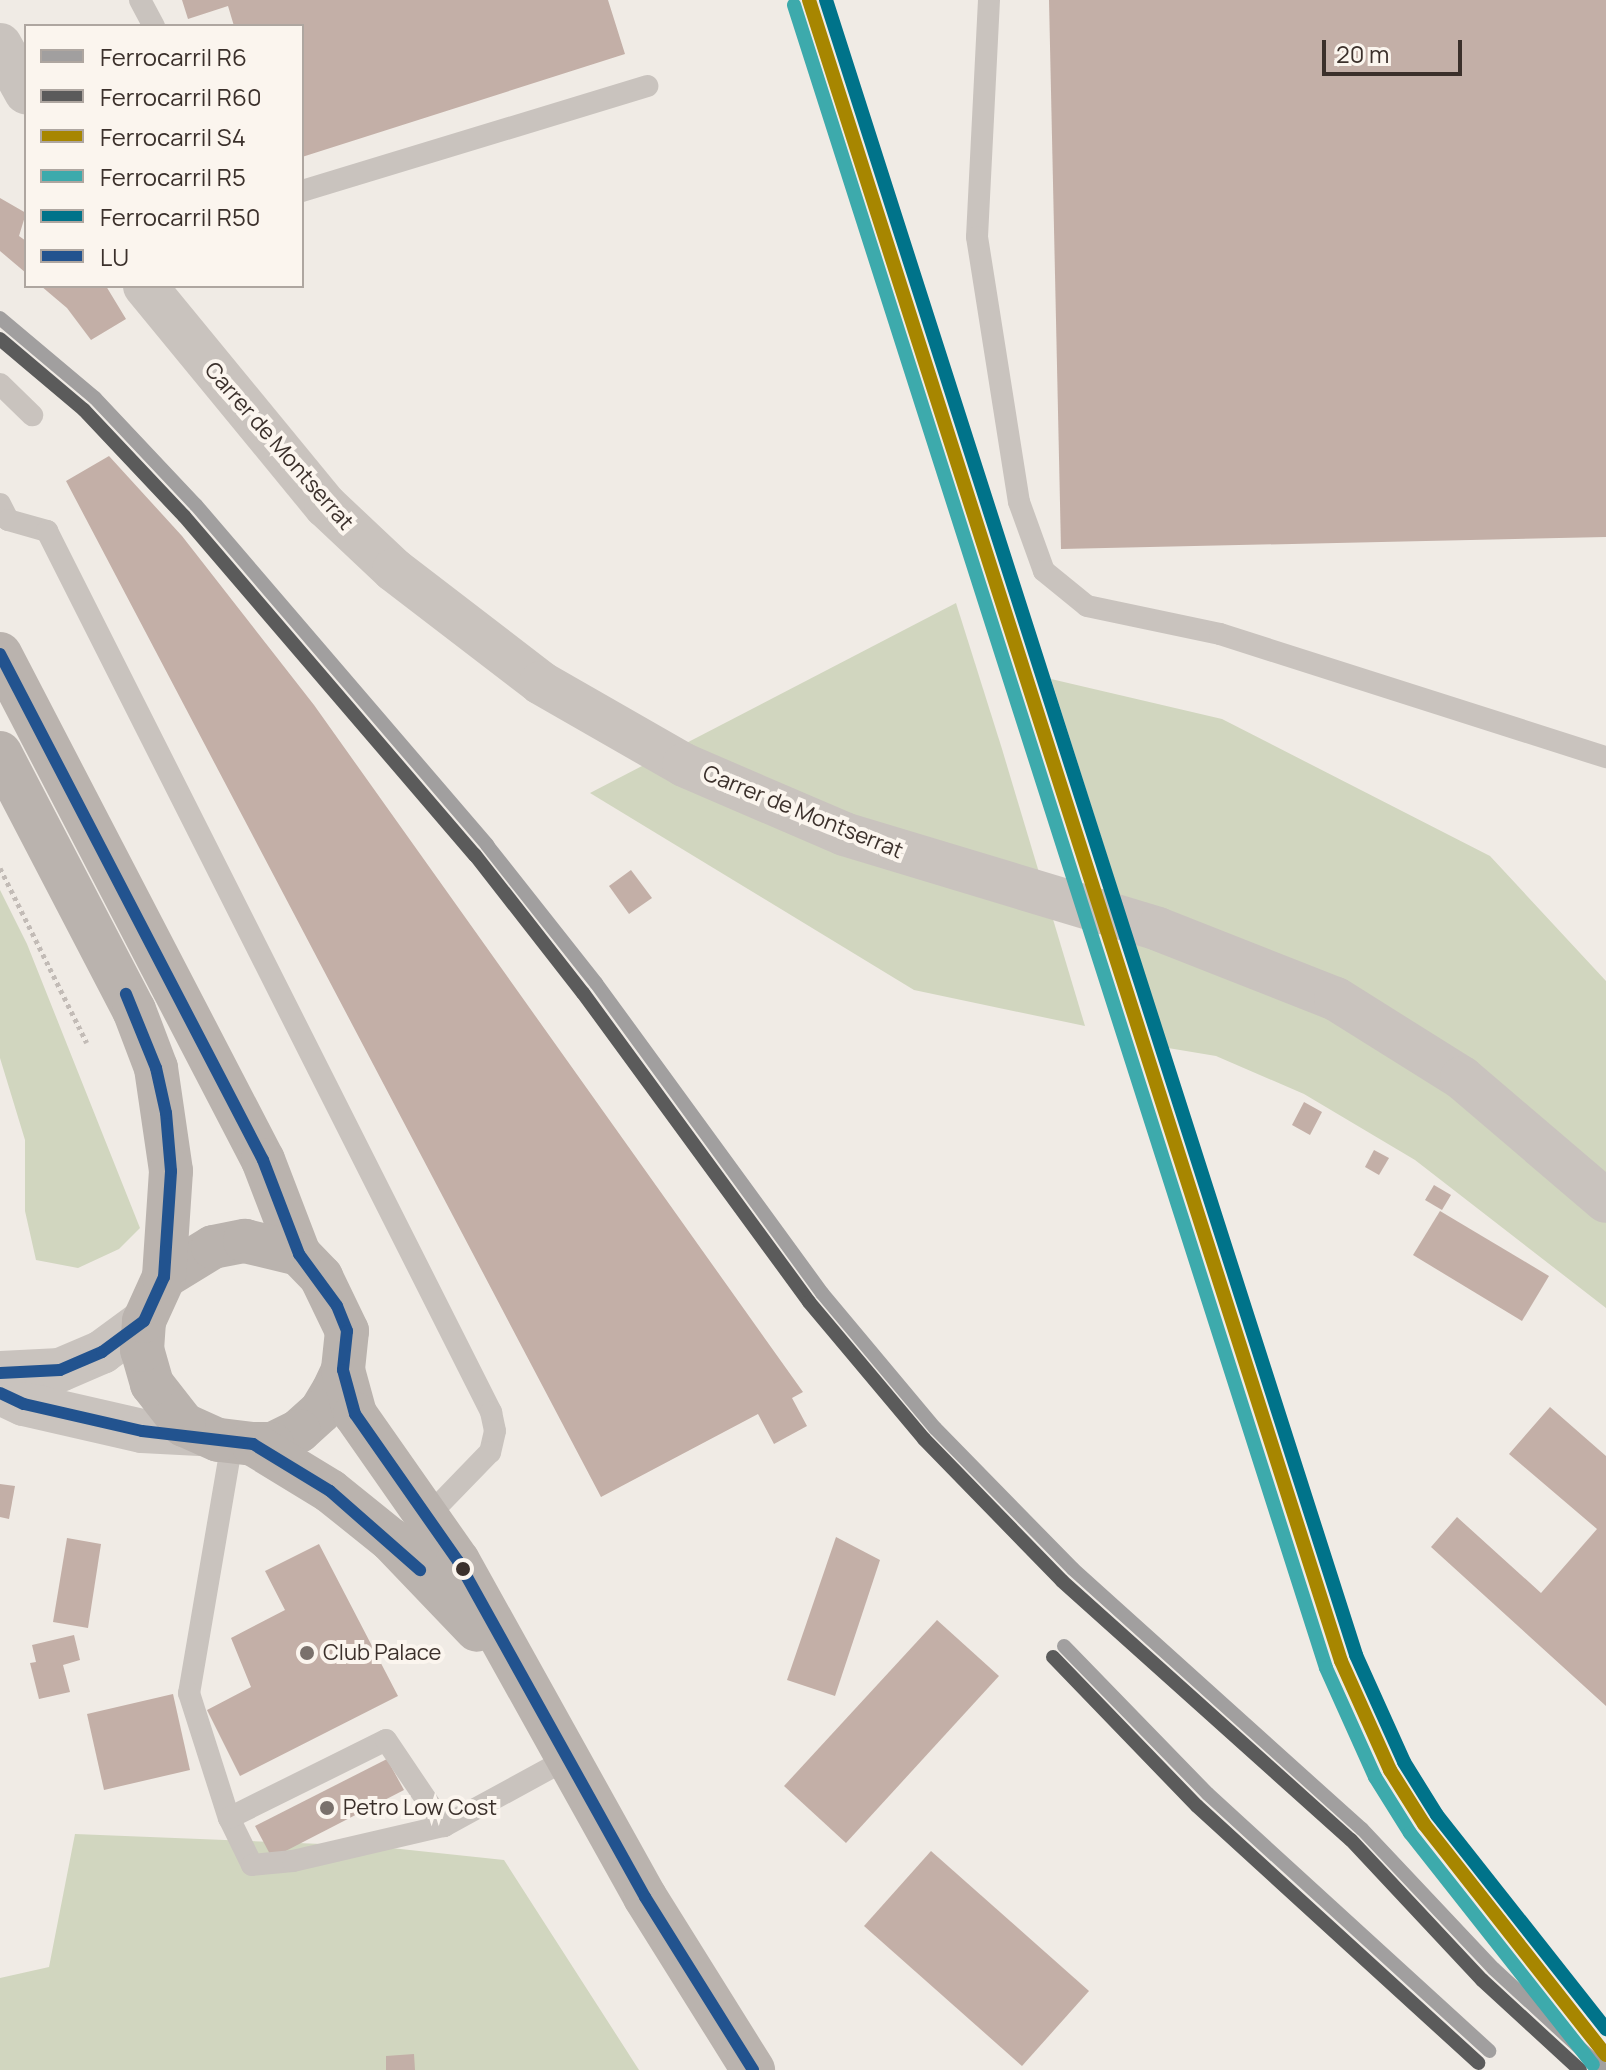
<!DOCTYPE html>
<html>
<head>
<meta charset="utf-8">
<style>
  body { margin:0 }
  #map { position:relative; width:1606px; height:2070px; overflow:hidden; background:#f0ebe5; font-family:Manrope,sans-serif }
  div>[style] { position:absolute }
  .green>* { inset:0; background:#d1d6bf }
  .building>* { inset:0; background:#c3afa7 }
  .path>* { height:5px; margin-top:-2.5px; transform-origin:0; background:repeating-linear-gradient(90deg,#c2bbb6 0 4px,transparent 0 8px) }
  .service>* { height:22px; margin:-11px; padding:0 11px; transform-origin:11px; border-radius:11px; background:#c9c3be }
  .minor>* { height:44px; margin:-22px; padding:0 22px; transform-origin:22px; border-radius:22px; background:#c9c3be }
  .secondary>* { height:44px; margin:-22px; padding:0 22px; transform-origin:22px; border-radius:22px; background:#bab3ae }
  .bus-1>* { height:12px; margin:-6px; padding:0 6px; transform-origin:6px; border-radius:6px; background:#22538f }
  .rail-1>* { height:14px; margin:-7px; padding:0 7px; transform-origin:7px; border-radius:7px; background:#a19f9f }
  .rail-2>* { height:14px; margin:-7px; padding:0 7px; transform-origin:7px; border-radius:7px; background:#5b5b5b }
  .rail-3>* { height:14px; margin:-7px; padding:0 7px; transform-origin:7px; border-radius:7px; background:#a78600 }
  .rail-4>* { height:14px; margin:-7px; padding:0 7px; transform-origin:7px; border-radius:7px; background:#3daaac }
  .rail-5>* { height:14px; margin:-7px; padding:0 7px; transform-origin:7px; border-radius:7px; background:#00738a }
  .dots>* { width:22px; height:22px; translate:-50% -50%; box-sizing:border-box; border:4px solid #fbf5ee; border-radius:50% }
  span { translate:-50% -50%; white-space:nowrap; text-align:center; line-height:1.15; -webkit-text-stroke:8px #fbf5ee; paint-order:stroke }
  .street-label { font-size:22px; color:#3b302b }
  .poi-label { font-size:22px; color:#3b302b }
  .left { translate:0 -50%; text-align:left }
  .legend { position:absolute; left:24px; top:24px; width:280px; height:264px; box-sizing:border-box; background:#fbf5ee; border:2px solid #aea6a0; margin:0; padding:10px 14px; list-style:none; font-size:24px; color:#3b302b }
  .legend li { display:flex; align-items:center; gap:16px; height:40px }
  .legend b { width:40px; border:2px solid #aea6a0 }
  .scale { position:absolute; left:1322px; top:40px; width:140px; height:36px; box-sizing:border-box; border:4px solid #3b302b; border-top:0; padding-left:10px; font-size:24px; line-height:28px; white-space:nowrap; color:#3b302b; -webkit-text-stroke:6px #fbf5ee; paint-order:stroke }
</style>
</head>
<body>
<div id="map">
  <div class="green">
    <div style="clip-path:polygon(956px 603px,1002px 749px,1085px 1026px,914px 990px,590px 793px)"></div>
    <div style="clip-path:polygon(1051px 679px,1222px 719px,1490px 856px,1606px 981px,1606px 1308px,1415px 1160px,1304px 1094px,1216px 1056px,1168px 1048px)"></div>
    <div style="clip-path:polygon(0 890px,27px 944px,140px 1228px,119px 1249px,78px 1268px,36px 1260px,25px 1211px,25px 1140px,0 1058px)"></div>
    <div style="clip-path:polygon(75px 1834px,372px 1846px,504px 1860px,639px 2070px,0 2070px,0 1978px,49px 1967px)"></div>
  </div>
  <div class="building">
    <div style="clip-path:polygon(182px 0,608px 0,625px 54px,302px 157px,302px 26px,234px 26px,228px 6px,188px 19px)"></div>
    <div style="clip-path:polygon(1049px 0,1606px 0,1606px 537px,1061px 549px)"></div>
    <div style="clip-path:polygon(0 198px,26px 213px,19px 236px,26px 241px,26px 273px,0 251px)"></div>
    <div style="clip-path:polygon(41px 286px,106px 286px,126px 319px,91px 340px,67px 308px)"></div>
    <div style="clip-path:polygon(109px 456px,182px 536px,314px 705px,803px 1392px,792px 1398px,807px 1426px,774px 1444px,758px 1414px,601px 1497px,66px 481px)"></div>
    <div style="clip-path:polygon(631px 870px,652px 898px,629px 914px,609px 886px)"></div>
    <div style="clip-path:polygon(1304px 1102px,1322px 1112px,1310px 1135px,1292px 1125px)"></div>
    <div style="clip-path:polygon(1374px 1150px,1389px 1158px,1379px 1175px,1365px 1167px)"></div>
    <div style="clip-path:polygon(1434px 1185px,1451px 1195px,1442px 1210px,1425px 1200px)"></div>
    <div style="clip-path:polygon(1440px 1211px,1549px 1276px,1522px 1321px,1413px 1255px)"></div>
    <div style="clip-path:polygon(1550px 1407px,1606px 1456px,1606px 1706px,1431px 1547px,1457px 1517px,1541px 1593px,1597px 1529px,1509px 1454px)"></div>
    <div style="clip-path:polygon(0 1484px,15px 1486px,9px 1519px,0 1517px)"></div>
    <div style="clip-path:polygon(836px 1537px,880px 1560px,835px 1696px,787px 1680px)"></div>
    <div style="clip-path:polygon(67px 1538px,101px 1544px,88px 1628px,53px 1622px)"></div>
    <div style="clip-path:polygon(319px 1544px,398px 1696px,240px 1776px,207px 1710px,251px 1687px,231px 1638px,285px 1610px,265px 1571px)"></div>
    <div style="clip-path:polygon(937px 1620px,999px 1676px,846px 1843px,784px 1786px)"></div>
    <div style="clip-path:polygon(74px 1635px,80px 1660px,63px 1665px,70px 1692px,39px 1699px,30px 1663px,36px 1662px,32px 1645px)"></div>
    <div style="clip-path:polygon(173px 1694px,190px 1770px,104px 1790px,87px 1714px)"></div>
    <div style="clip-path:polygon(387px 1759px,404px 1790px,272px 1858px,255px 1826px)"></div>
    <div style="clip-path:polygon(931px 1851px,1089px 1991px,1022px 2066px,864px 1926px)"></div>
    <div style="clip-path:polygon(414px 2054px,415px 2070px,386px 2070px,386px 2056px)"></div>
  </div>
  <div class="path">
    <div style="left:0;top:868px;width:195px;rotate:63.6deg"></div>
  </div>
  <div class="service">
    <div style="left:140px;top:0;width:30px;rotate:62deg"></div>
    <div style="left:989px;top:0;width:237px;rotate:92.9deg"></div>
    <div style="left:977px;top:237px;width:268px;rotate:81deg"></div>
    <div style="left:1019px;top:502px;width:73px;rotate:70.1deg"></div>
    <div style="left:1044px;top:571px;width:55px;rotate:39.1deg"></div>
    <div style="left:1087px;top:606px;width:136px;rotate:11.9deg"></div>
    <div style="left:1220px;top:634px;width:405px;rotate:17.7deg"></div>
    <div style="left:302px;top:191px;width:361px;rotate:-16.9deg"></div>
    <div style="left:0;top:384px;width:45px;rotate:44.1deg"></div>
    <div style="left:0;top:504px;width:18px;rotate:63deg"></div>
    <div style="left:8px;top:520px;width:41px;rotate:15.8deg"></div>
    <div style="left:47px;top:531px;width:987px;rotate:63.25deg"></div>
    <div style="left:491px;top:1412px;width:19px;rotate:78deg"></div>
    <div style="left:495px;top:1431px;width:22px;rotate:103deg"></div>
    <div style="left:490px;top:1452px;width:92px;rotate:134.1deg"></div>
    <div style="left:232px;top:1442px;width:255px;rotate:99.7deg"></div>
    <div style="left:189px;top:1693px;width:131px;rotate:72.3deg"></div>
    <div style="left:229px;top:1818px;width:52px;rotate:63.9deg"></div>
    <div style="left:252px;top:1865px;width:41px;rotate:-5.6deg"></div>
    <div style="left:293px;top:1861px;width:155px;rotate:-13.1deg"></div>
    <div style="left:444px;top:1826px;width:140px;rotate:-28.6deg"></div>
    <div style="left:229px;top:1818px;width:175px;rotate:-26.4deg"></div>
    <div style="left:386px;top:1740px;width:104px;rotate:56deg"></div>
  </div>
  <div class="minor">
    <div style="left:0;top:45px;width:54px;rotate:61deg"></div>
    <div style="left:145px;top:286px;width:285px;rotate:50.6deg"></div>
    <div style="left:326px;top:506px;width:93px;rotate:43.3deg"></div>
    <div style="left:394px;top:570px;width:185px;rotate:37.5deg"></div>
    <div style="left:541px;top:683px;width:165px;rotate:29.8deg"></div>
    <div style="left:684px;top:765px;width:174px;rotate:23.3deg"></div>
    <div style="left:844px;top:834px;width:328px;rotate:16.8deg"></div>
    <div style="left:1158px;top:929px;width:191px;rotate:21.5deg"></div>
    <div style="left:1336px;top:999px;width:149px;rotate:32.1deg"></div>
    <div style="left:1462px;top:1078px;width:189px;rotate:40.5deg"></div>
    <div style="left:0;top:1373px;width:60px;rotate:-2.9deg"></div>
    <div style="left:60px;top:1370px;width:46px;rotate:-23.2deg"></div>
    <div style="left:102px;top:1352px;width:52px;rotate:-36.4deg"></div>
    <div style="left:0;top:1393px;width:26px;rotate:25deg"></div>
    <div style="left:24px;top:1404px;width:121px;rotate:12.9deg"></div>
    <div style="left:142px;top:1431px;width:58px;rotate:3deg"></div>
  </div>
  <div class="secondary">
    <div style="left:0;top:654px;width:570px;rotate:62.54deg"></div>
    <div style="left:263px;top:1160px;width:101px;rotate:69deg"></div>
    <div style="left:299px;top:1254px;width:32px;rotate:46deg"></div>
    <div style="left:321px;top:1277px;width:60px;rotate:64.3deg"></div>
    <div style="left:347px;top:1331px;width:39px;rotate:96deg"></div>
    <div style="left:343px;top:1370px;width:23px;rotate:115deg"></div>
    <div style="left:333px;top:1391px;width:23px;rotate:121deg"></div>
    <div style="left:321px;top:1411px;width:30px;rotate:138deg"></div>
    <div style="left:299px;top:1431px;width:30px;rotate:154deg"></div>
    <div style="left:272px;top:1444px;width:19px;rotate:180deg"></div>
    <div style="left:253px;top:1444px;width:35px;rotate:-173deg"></div>
    <div style="left:218px;top:1440px;width:37px;rotate:-156deg"></div>
    <div style="left:184px;top:1425px;width:52px;rotate:-128deg"></div>
    <div style="left:152px;top:1384px;width:35px;rotate:-106deg"></div>
    <div style="left:142px;top:1350px;width:29px;rotate:-86deg"></div>
    <div style="left:144px;top:1321px;width:48px;rotate:-65.6deg"></div>
    <div style="left:164px;top:1277px;width:57px;rotate:-31.5deg"></div>
    <div style="left:213px;top:1247px;width:33px;rotate:-11deg"></div>
    <div style="left:245px;top:1241px;width:56px;rotate:13.5deg"></div>
    <div style="left:0;top:753px;width:290px;rotate:62.5deg"></div>
    <div style="left:134px;top:1010px;width:62px;rotate:69.2deg"></div>
    <div style="left:156px;top:1068px;width:104px;rotate:81.7deg"></div>
    <div style="left:171px;top:1171px;width:106px;rotate:93.8deg"></div>
    <div style="left:343px;top:1370px;width:46px;rotate:74.7deg"></div>
    <div style="left:355px;top:1414px;width:179px;rotate:55deg"></div>
    <div style="left:458px;top:1561px;width:385px;rotate:60.9deg"></div>
    <div style="left:645px;top:1897px;width:204px;rotate:58deg"></div>
    <div style="left:253px;top:1444px;width:90px;rotate:31.4deg"></div>
    <div style="left:330px;top:1491px;width:78px;rotate:38.8deg"></div>
    <div style="left:391px;top:1540px;width:124px;rotate:46.3deg"></div>
  </div>
  <div class="bus-1">
    <div style="left:0;top:654px;width:570px;rotate:62.54deg"></div>
    <div style="left:263px;top:1160px;width:101px;rotate:69deg"></div>
    <div style="left:299px;top:1254px;width:64px;rotate:53.8deg"></div>
    <div style="left:337px;top:1306px;width:27px;rotate:68deg"></div>
    <div style="left:347px;top:1331px;width:39px;rotate:96deg"></div>
    <div style="left:343px;top:1370px;width:46px;rotate:74.7deg"></div>
    <div style="left:355px;top:1414px;width:179px;rotate:55deg"></div>
    <div style="left:458px;top:1561px;width:385px;rotate:60.9deg"></div>
    <div style="left:645px;top:1897px;width:204px;rotate:58deg"></div>
    <div style="left:0;top:1373px;width:60px;rotate:-2.9deg"></div>
    <div style="left:60px;top:1370px;width:46px;rotate:-23.2deg"></div>
    <div style="left:102px;top:1352px;width:52px;rotate:-36.4deg"></div>
    <div style="left:144px;top:1321px;width:48px;rotate:-65.6deg"></div>
    <div style="left:164px;top:1277px;width:106px;rotate:-86.2deg"></div>
    <div style="left:171px;top:1171px;width:58px;rotate:-94.9deg"></div>
    <div style="left:166px;top:1113px;width:46px;rotate:-102.5deg"></div>
    <div style="left:156px;top:1068px;width:80px;rotate:-112.1deg"></div>
    <div style="left:0;top:1393px;width:26px;rotate:25deg"></div>
    <div style="left:24px;top:1404px;width:121px;rotate:12.9deg"></div>
    <div style="left:142px;top:1431px;width:112px;rotate:6.7deg"></div>
    <div style="left:253px;top:1444px;width:90px;rotate:31.4deg"></div>
    <div style="left:330px;top:1491px;width:120px;rotate:41.3deg"></div>
  </div>
  <div class="rail-1">
    <div style="left:0;top:318px;width:124px;rotate:40.1deg"></div>
    <div style="left:95px;top:398px;width:147px;rotate:46.7deg"></div>
    <div style="left:196px;top:505px;width:448px;rotate:49.4deg"></div>
    <div style="left:487px;top:845px;width:176px;rotate:51.7deg"></div>
    <div style="left:596px;top:983px;width:384px;rotate:53.9deg"></div>
    <div style="left:822px;top:1293px;width:176px;rotate:50.1deg"></div>
    <div style="left:935px;top:1428px;width:197px;rotate:45.6deg"></div>
    <div style="left:1073px;top:1569px;width:389px;rotate:42deg"></div>
    <div style="left:1362px;top:1829px;width:192px;rotate:46.7deg"></div>
    <div style="left:1494px;top:1969px;width:149px;rotate:42.6deg"></div>
    <div style="left:1064px;top:1646px;width:206px;rotate:45.8deg"></div>
    <div style="left:1208px;top:1794px;width:381px;rotate:42.4deg"></div>
  </div>
  <div class="rail-2">
    <div style="left:0;top:339px;width:110px;rotate:40.2deg"></div>
    <div style="left:84px;top:410px;width:146px;rotate:46.7deg"></div>
    <div style="left:184px;top:516px;width:447px;rotate:49.4deg"></div>
    <div style="left:475px;top:855px;width:175px;rotate:52deg"></div>
    <div style="left:583px;top:993px;width:383px;rotate:53.8deg"></div>
    <div style="left:809px;top:1302px;width:179px;rotate:50deg"></div>
    <div style="left:924px;top:1439px;width:198px;rotate:45.8deg"></div>
    <div style="left:1062px;top:1581px;width:388px;rotate:41.9deg"></div>
    <div style="left:1351px;top:1840px;width:192px;rotate:46.9deg"></div>
    <div style="left:1482px;top:1980px;width:133px;rotate:42.6deg"></div>
    <div style="left:1053px;top:1657px;width:207px;rotate:46deg"></div>
    <div style="left:1197px;top:1806px;width:381px;rotate:42.4deg"></div>
  </div>
  <div class="rail-3">
    <div style="left:809px;top:0;width:1744px;rotate:72.24deg"></div>
    <div style="left:1341px;top:1661px;width:120px;rotate:65.8deg"></div>
    <div style="left:1390px;top:1770px;width:64px;rotate:57.8deg"></div>
    <div style="left:1424px;top:1824px;width:294px;rotate:51.8deg"></div>
  </div>
  <div class="rail-4">
    <div style="left:794px;top:5px;width:1746px;rotate:72.26deg"></div>
    <div style="left:1326px;top:1668px;width:120px;rotate:65.8deg"></div>
    <div style="left:1375px;top:1777px;width:66px;rotate:58deg"></div>
    <div style="left:1410px;top:1833px;width:295px;rotate:51.7deg"></div>
  </div>
  <div class="rail-5">
    <div style="left:826px;top:0;width:1738px;rotate:72.24deg"></div>
    <div style="left:1356px;top:1655px;width:117px;rotate:65.8deg"></div>
    <div style="left:1404px;top:1762px;width:62px;rotate:58.1deg"></div>
    <div style="left:1437px;top:1815px;width:273px;rotate:51.7deg"></div>
  </div>
  <div class="dots">
    <div style="left:463px;top:1569px;background:#3b302b"></div>
    <div style="left:307px;top:1653px;background:#7a716c"></div>
    <div style="left:327px;top:1808px;background:#7a716c"></div>
  </div>
  <div class="street-label">
    <span style="left:279px;top:446px;rotate:49deg">Carrer de Montserrat</span>
    <span style="left:803px;top:812px;rotate:22deg">Carrer de Montserrat</span>
  </div>
  <div class="poi-label">
    <span class="left" style="left:323px;top:1653px">Club Palace</span>
    <span class="left" style="left:343px;top:1808px">Petro Low Cost</span>
  </div>
  <ul class="legend">
  <li><b style="height:10px;background:#a19f9f"></b>Ferrocarril R6</li>
  <li><b style="height:10px;background:#5b5b5b"></b>Ferrocarril R60</li>
  <li><b style="height:10px;background:#a78600"></b>Ferrocarril S4</li>
  <li><b style="height:10px;background:#3daaac"></b>Ferrocarril R5</li>
  <li><b style="height:10px;background:#00738a"></b>Ferrocarril R50</li>
  <li><b style="height:10px;background:#22538f"></b>LU</li>
  </ul>
  <div class="scale">20 m</div>
</div>
</body>
</html>
